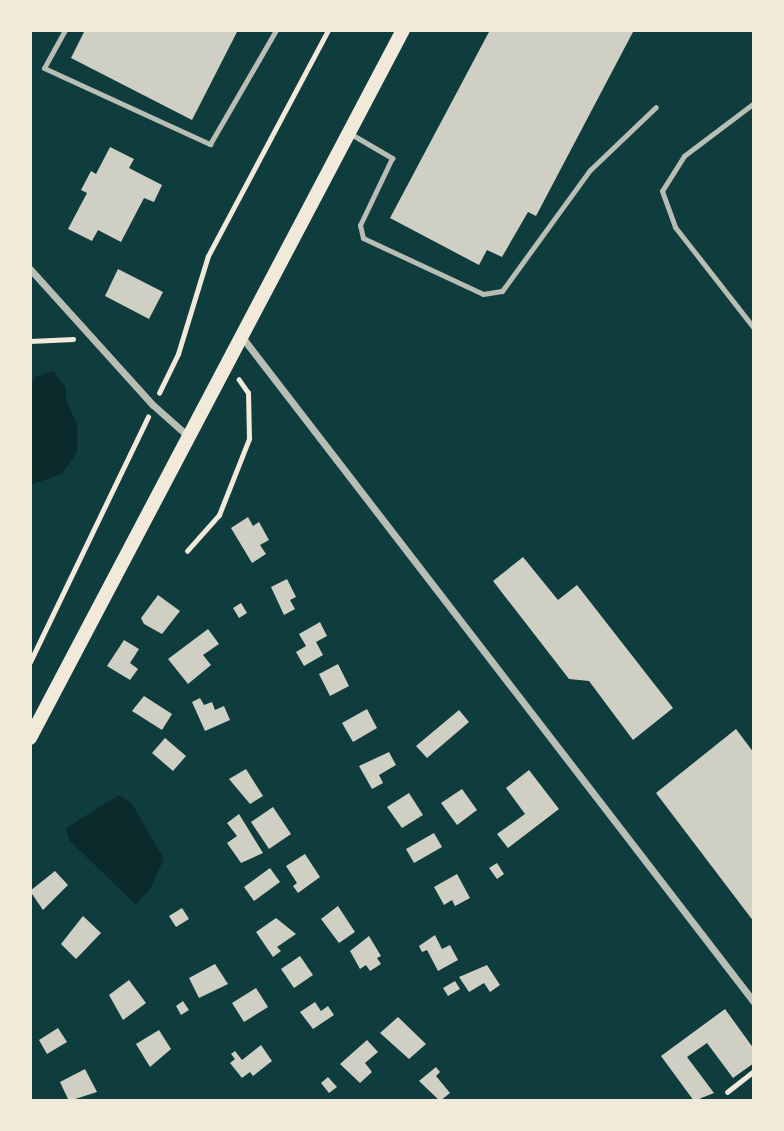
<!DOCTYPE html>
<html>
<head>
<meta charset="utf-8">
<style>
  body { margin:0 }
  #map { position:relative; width:784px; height:1131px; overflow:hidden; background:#0f3d3e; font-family:Inter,sans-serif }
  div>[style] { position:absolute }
  .water>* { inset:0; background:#0a2a2b }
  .building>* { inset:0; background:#cfcfc3 }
  .path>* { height:4.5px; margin:-2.25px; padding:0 2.25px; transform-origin:2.25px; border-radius:2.25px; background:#f1e9da }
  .service>* { height:5px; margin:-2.5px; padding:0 2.5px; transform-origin:2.5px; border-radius:2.5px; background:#b8beb3 }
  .minor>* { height:7px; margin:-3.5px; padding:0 3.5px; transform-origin:3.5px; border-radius:3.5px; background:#b8beb3 }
  .secondary>* { height:14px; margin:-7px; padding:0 7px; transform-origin:7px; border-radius:7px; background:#f1e9da }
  span { translate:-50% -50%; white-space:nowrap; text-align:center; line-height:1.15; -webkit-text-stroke:7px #f1e9da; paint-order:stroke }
  .frame { position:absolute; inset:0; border:32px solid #f1e9da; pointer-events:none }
</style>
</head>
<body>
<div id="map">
  <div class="water">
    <div style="clip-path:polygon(54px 371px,66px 388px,66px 400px,77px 424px,77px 452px,62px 474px,30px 485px,30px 386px,35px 377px)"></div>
    <div style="clip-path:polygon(119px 795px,132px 804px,164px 859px,150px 889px,136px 905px,69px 840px,66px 828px)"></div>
  </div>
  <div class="building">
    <div style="clip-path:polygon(85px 30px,238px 30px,192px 120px,71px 58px)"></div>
    <div style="clip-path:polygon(490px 30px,634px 30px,536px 216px,528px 212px,502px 257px,487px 250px,479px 265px,390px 218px)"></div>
    <div style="clip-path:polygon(110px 147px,134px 159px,129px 168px,162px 185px,154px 202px,144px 198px,121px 242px,98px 230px,92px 241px,68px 229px,87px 193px,81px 190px,91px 171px,96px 174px)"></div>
    <div style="clip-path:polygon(118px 269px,163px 292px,149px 319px,105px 296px)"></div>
    <div style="clip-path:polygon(248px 517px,253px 526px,259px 522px,269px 540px,260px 545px,266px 554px,252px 563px,231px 528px)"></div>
    <div style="clip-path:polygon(523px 557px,558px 600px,577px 585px,673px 708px,633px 740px,589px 681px,569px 679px,493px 581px)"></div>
    <div style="clip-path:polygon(287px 579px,296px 597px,290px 600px,295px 609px,284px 615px,271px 587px)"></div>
    <div style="clip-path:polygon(158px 595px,180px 611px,162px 634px,144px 624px,141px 618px)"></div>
    <div style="clip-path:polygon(241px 603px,247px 613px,239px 618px,233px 608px)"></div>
    <div style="clip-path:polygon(320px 622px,327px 636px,316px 642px,323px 655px,304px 666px,296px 652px,306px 646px,299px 634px)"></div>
    <div style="clip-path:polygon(208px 629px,219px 644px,203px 655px,211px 665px,188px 684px,168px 659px)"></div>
    <div style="clip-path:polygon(124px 640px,139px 649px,130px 663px,138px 669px,130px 680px,107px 666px)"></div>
    <div style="clip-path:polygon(338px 664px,349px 686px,330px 696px,319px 674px)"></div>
    <div style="clip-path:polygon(144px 696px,172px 714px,162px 730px,132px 711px)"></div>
    <div style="clip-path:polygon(200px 698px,204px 705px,212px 702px,215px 710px,224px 706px,230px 720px,205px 731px,192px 702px)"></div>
    <div style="clip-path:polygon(367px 709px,377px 728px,353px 742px,342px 723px)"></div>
    <div style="clip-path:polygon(459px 710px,469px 722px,427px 758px,416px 746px)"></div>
    <div style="clip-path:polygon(736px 729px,754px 753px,754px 922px,656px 793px)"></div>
    <div style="clip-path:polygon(165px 738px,186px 756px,173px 771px,152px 753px)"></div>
    <div style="clip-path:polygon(389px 752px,396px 765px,379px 775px,383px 783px,372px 789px,359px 766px)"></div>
    <div style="clip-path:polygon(246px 769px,263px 796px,250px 804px,229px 779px)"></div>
    <div style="clip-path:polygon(529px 770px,559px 809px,508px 848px,497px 834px,525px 814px,506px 788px)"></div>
    <div style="clip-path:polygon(462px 789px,477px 810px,457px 825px,441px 803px)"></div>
    <div style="clip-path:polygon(409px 793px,423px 815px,402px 828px,387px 807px)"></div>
    <div style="clip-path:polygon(273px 807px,291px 834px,269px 849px,251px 822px)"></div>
    <div style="clip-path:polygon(239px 814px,263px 853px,241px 863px,227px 843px,237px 836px,227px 823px)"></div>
    <div style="clip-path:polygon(434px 833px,442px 847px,414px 863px,406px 849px)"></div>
    <div style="clip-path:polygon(305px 854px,320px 877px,298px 893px,293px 886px,297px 883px,286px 866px)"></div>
    <div style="clip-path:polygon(497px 863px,504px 874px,497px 879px,489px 868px)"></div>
    <div style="clip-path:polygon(270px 868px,280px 882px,254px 901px,244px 887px)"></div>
    <div style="clip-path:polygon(55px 871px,68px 885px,43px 910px,30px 891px)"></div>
    <div style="clip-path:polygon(457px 874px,470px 898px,455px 906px,452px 900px,444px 905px,434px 887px)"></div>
    <div style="clip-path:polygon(338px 906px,355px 932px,339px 943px,321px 919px)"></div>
    <div style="clip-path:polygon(182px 908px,189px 919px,176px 927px,169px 916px)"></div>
    <div style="clip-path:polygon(83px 916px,101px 933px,76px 959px,61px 944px)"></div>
    <div style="clip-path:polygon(276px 918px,296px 934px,277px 947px,281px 951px,273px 957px,256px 932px)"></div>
    <div style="clip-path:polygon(435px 935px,442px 949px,450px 945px,458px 960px,438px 971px,427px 950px,422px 952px,419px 946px)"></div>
    <div style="clip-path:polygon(369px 936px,381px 956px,377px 958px,381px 964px,370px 971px,366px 965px,360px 969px,350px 951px)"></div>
    <div style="clip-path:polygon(300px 956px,313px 975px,294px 988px,281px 969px)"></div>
    <div style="clip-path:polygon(215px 964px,228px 984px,199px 998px,189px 978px)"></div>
    <div style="clip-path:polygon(487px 965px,500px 985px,490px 992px,484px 983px,469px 992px,459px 977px)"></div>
    <div style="clip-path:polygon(129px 980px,146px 1003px,123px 1020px,109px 995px)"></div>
    <div style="clip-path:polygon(455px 981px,460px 989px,448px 996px,443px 988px)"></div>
    <div style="clip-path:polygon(256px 988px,268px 1007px,244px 1022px,232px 1003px)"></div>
    <div style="clip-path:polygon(183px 1001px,189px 1010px,181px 1015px,176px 1006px)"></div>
    <div style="clip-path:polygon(315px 1002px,321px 1011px,328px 1006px,334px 1015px,313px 1029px,300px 1012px)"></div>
    <div style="clip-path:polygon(725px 1009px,754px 1049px,754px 1063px,733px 1078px,707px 1043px,687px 1057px,714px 1093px,694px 1101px,661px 1056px)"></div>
    <div style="clip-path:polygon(398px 1017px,426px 1044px,409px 1059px,380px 1033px)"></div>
    <div style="clip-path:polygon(58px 1028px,67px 1042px,47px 1054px,39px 1040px)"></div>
    <div style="clip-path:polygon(159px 1030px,171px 1049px,150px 1067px,136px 1044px)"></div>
    <div style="clip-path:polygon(367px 1040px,378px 1052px,365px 1063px,372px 1072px,360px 1083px,340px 1064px)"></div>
    <div style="clip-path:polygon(261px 1045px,272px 1061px,253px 1076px,250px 1072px,242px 1078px,230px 1063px,235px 1059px,231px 1054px,235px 1051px,242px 1060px)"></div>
    <div style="clip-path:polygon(436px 1067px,440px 1072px,436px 1076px,450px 1093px,440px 1101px,419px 1081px)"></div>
    <div style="clip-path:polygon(85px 1069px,97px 1092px,69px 1101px,60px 1082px)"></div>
    <div style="clip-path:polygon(328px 1077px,337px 1087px,329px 1093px,321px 1083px)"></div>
  </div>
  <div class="path">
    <div style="left:30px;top:341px;width:43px;rotate:-2.7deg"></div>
    <div style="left:159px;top:393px;width:43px;rotate:-64deg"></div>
    <div style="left:178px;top:354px;width:102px;rotate:-73deg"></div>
    <div style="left:208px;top:256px;width:256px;rotate:-62deg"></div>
    <div style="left:187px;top:551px;width:48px;rotate:-48.4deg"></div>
    <div style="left:219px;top:515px;width:82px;rotate:-68.5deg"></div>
    <div style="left:249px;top:439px;width:46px;rotate:-91.2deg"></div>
    <div style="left:248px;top:393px;width:16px;rotate:-125deg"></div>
    <div style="left:30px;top:662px;width:272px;rotate:-64.3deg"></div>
    <div style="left:727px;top:1092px;width:34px;rotate:-38deg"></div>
  </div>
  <div class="service">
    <div style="left:65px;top:30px;width:43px;rotate:118.9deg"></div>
    <div style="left:44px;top:68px;width:183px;rotate:24.6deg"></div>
    <div style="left:210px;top:144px;width:132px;rotate:-59.9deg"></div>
    <div style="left:754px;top:103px;width:88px;rotate:142.9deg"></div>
    <div style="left:684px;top:156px;width:41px;rotate:122.2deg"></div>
    <div style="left:662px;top:191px;width:38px;rotate:70deg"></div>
    <div style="left:675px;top:227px;width:128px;rotate:52deg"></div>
    <div style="left:351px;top:134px;width:48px;rotate:30.3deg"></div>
    <div style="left:392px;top:158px;width:74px;rotate:115.5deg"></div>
    <div style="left:360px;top:225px;width:13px;rotate:77deg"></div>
    <div style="left:363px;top:238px;width:132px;rotate:25deg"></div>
    <div style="left:483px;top:294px;width:19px;rotate:-9deg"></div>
    <div style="left:502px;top:291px;width:150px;rotate:-54deg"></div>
    <div style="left:590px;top:170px;width:91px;rotate:-43.7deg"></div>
  </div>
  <div class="minor">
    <div style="left:30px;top:269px;width:183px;rotate:47.9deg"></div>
    <div style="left:153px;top:405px;width:48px;rotate:41.6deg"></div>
    <div style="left:242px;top:337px;width:839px;rotate:52.41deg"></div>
  </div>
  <div class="secondary">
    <div style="left:30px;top:738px;width:800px;rotate:-62.22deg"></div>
  </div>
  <div class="frame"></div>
</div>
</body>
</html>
